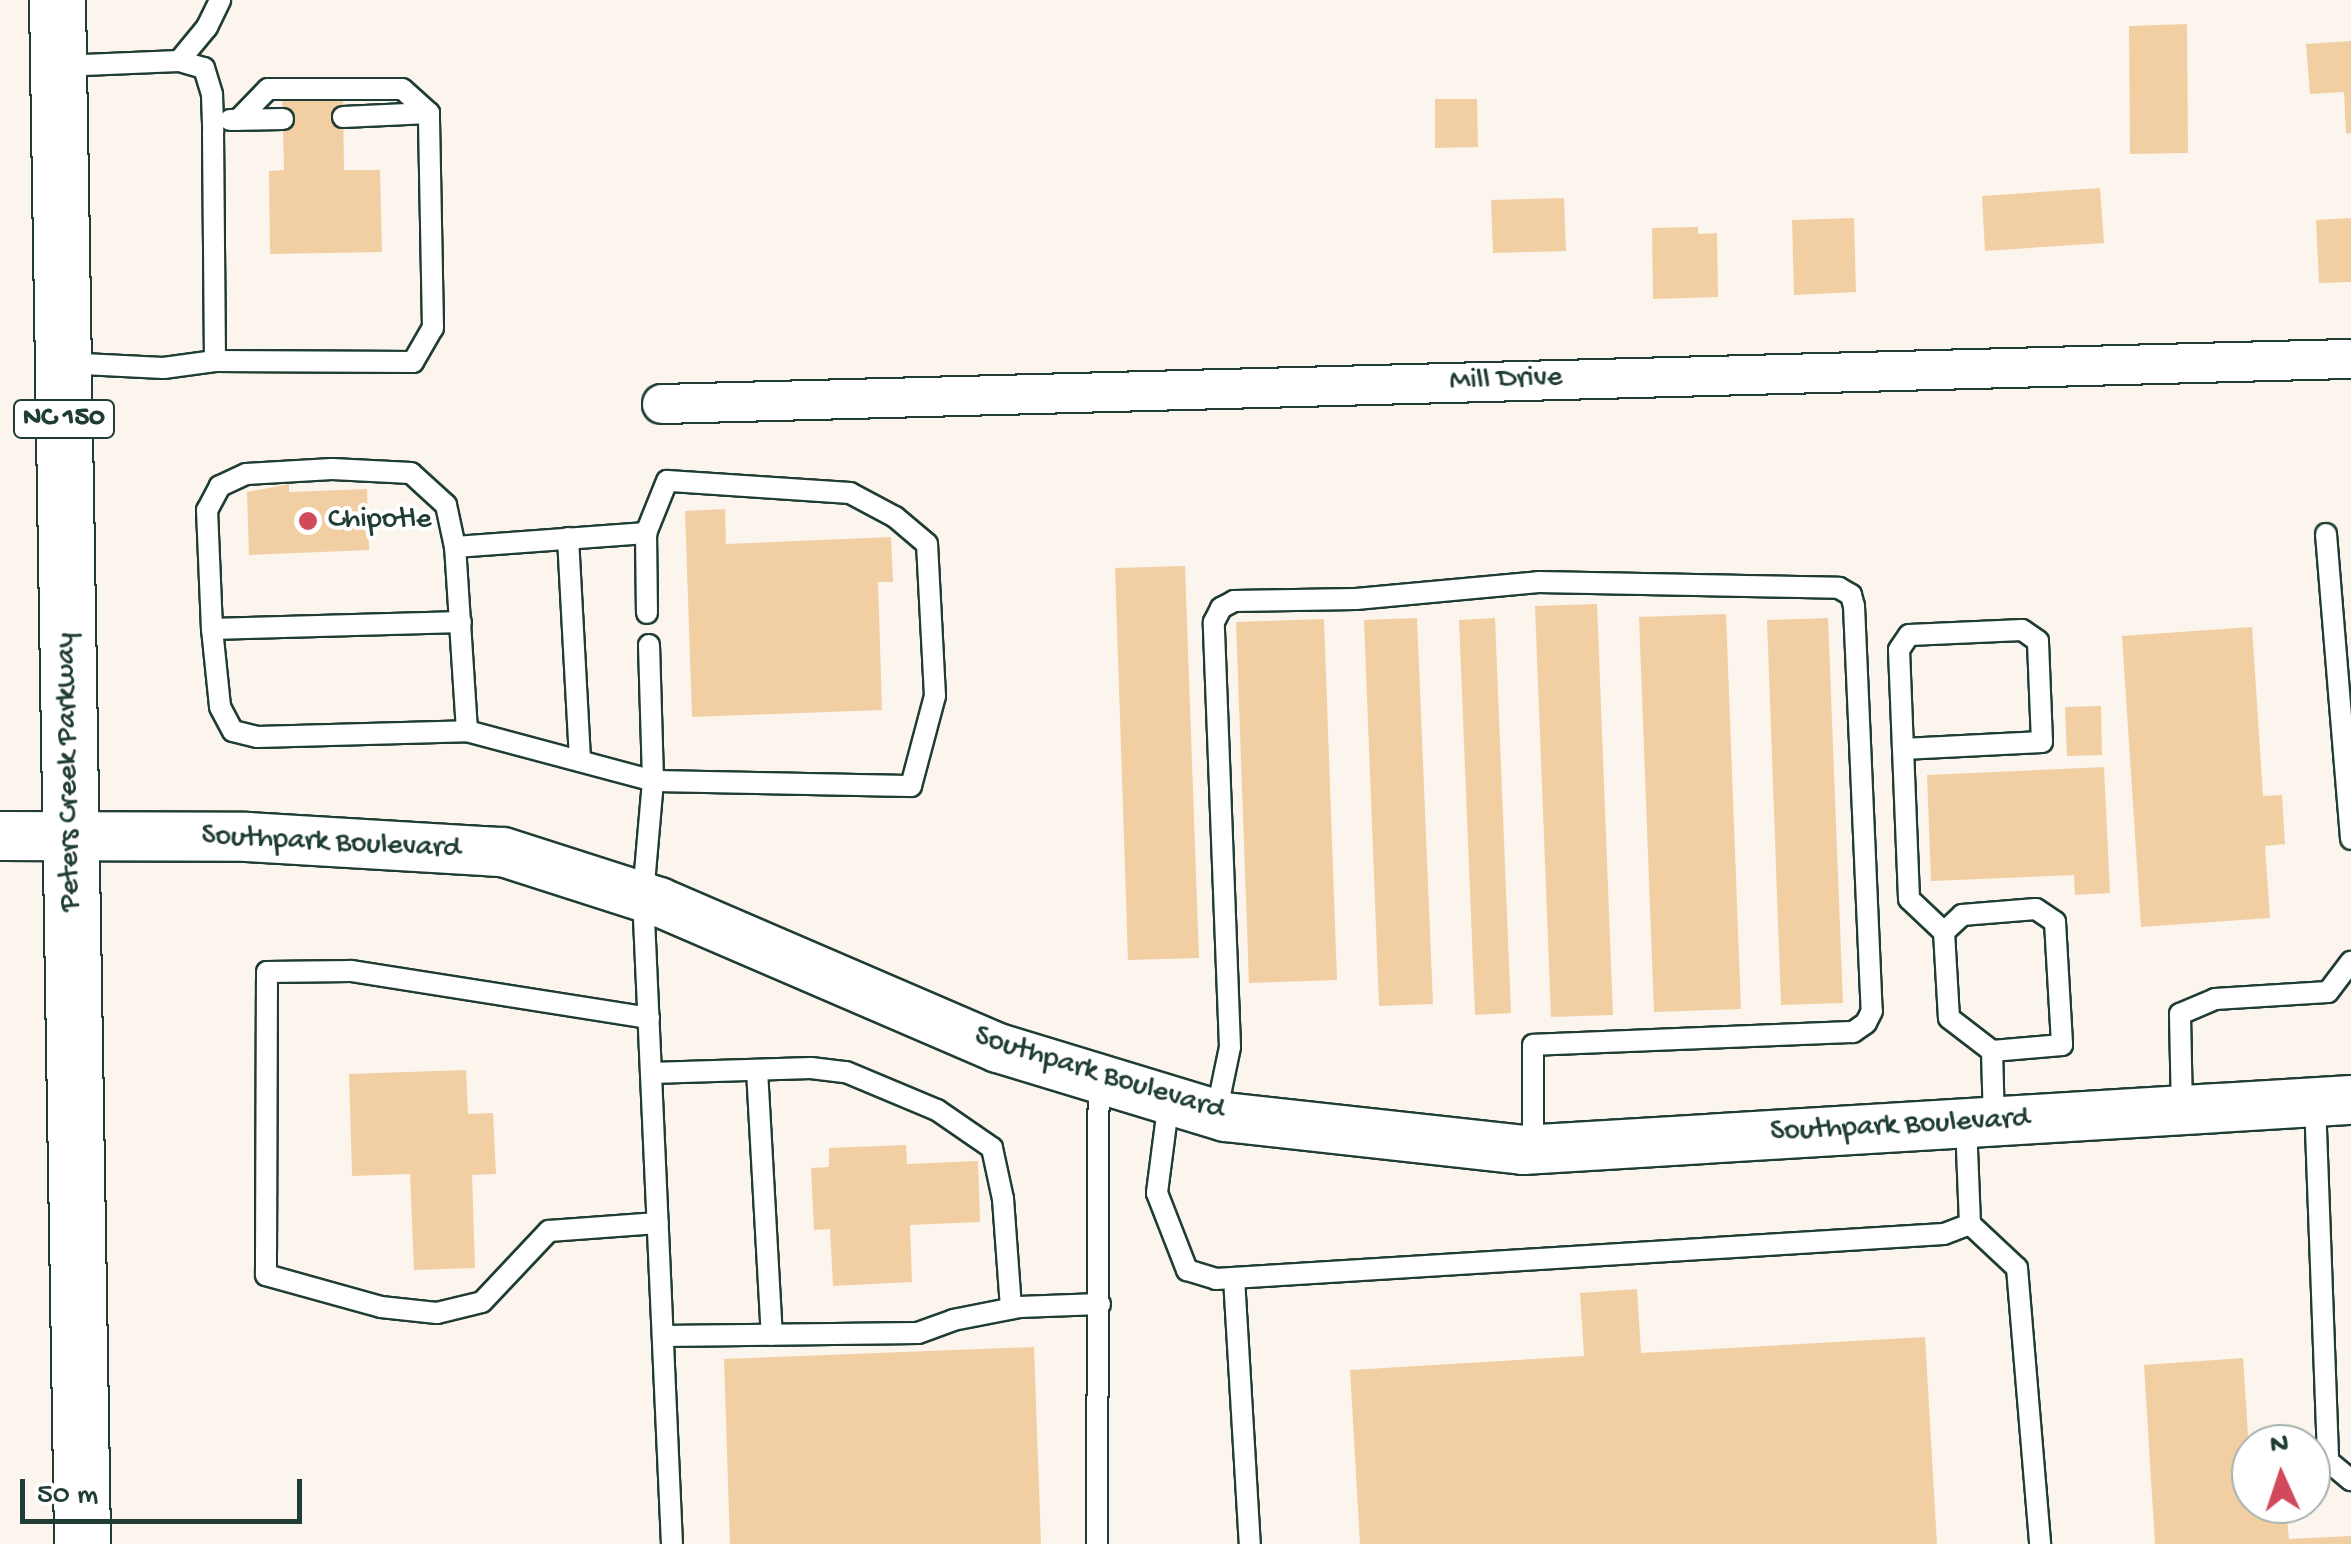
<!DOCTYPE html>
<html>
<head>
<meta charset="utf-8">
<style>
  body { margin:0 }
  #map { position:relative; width:2351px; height:1544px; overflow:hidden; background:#fcf5ed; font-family:"Gochi Hand",sans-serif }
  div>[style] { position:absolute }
  .building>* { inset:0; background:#f2cfa3 }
  .roads { filter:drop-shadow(2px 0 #1f3d34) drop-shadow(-2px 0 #1f3d34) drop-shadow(0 2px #1f3d34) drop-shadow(0 -2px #1f3d34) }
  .service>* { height:20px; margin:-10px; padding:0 10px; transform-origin:10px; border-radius:10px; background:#fff }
  .minor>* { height:38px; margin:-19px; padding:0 19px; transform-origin:19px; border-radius:19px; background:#fff }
  .tertiary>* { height:48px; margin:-24px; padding:0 24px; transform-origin:24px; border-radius:24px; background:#fff }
  .primary>* { height:55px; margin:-27.5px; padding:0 27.5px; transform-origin:27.5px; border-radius:27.5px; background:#fff }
  .dots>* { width:28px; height:28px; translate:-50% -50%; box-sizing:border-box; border:5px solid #fff; border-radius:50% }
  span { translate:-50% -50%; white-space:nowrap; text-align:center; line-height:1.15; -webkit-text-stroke:8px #fff; paint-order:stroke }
  .shield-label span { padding:2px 8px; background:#fff; border:2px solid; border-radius:8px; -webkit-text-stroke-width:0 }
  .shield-label { font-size:28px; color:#1f3d34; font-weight:700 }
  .street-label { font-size:30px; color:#1f3d34 }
  .poi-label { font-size:30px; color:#1f3d34 }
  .left { translate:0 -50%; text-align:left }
  .north { position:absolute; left:2231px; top:1424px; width:100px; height:100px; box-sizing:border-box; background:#fff; border:2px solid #a5b1ae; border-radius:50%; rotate:357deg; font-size:28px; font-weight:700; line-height:40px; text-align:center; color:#1f3d34 }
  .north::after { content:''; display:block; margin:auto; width:35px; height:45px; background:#d1495b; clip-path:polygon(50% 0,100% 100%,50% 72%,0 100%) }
  .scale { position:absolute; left:20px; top:1479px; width:282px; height:45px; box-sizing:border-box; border:5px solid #1f3d34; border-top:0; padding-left:12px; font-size:30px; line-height:35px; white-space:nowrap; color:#1f3d34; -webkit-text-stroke:8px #fff; paint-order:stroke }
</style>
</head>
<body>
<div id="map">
  <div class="building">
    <div style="clip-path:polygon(2187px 24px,2188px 153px,2130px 154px,2129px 26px)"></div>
    <div style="clip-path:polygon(2351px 41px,2351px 133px,2346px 134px,2344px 92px,2310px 94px,2306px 44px)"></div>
    <div style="clip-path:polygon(343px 94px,344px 170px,380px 170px,382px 252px,270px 254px,269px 171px,284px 170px,282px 95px)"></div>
    <div style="clip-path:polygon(1435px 99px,1477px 99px,1478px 147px,1435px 148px)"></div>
    <div style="clip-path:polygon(2100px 188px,2104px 243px,1985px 251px,1982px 196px)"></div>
    <div style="clip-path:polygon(1564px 198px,1566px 251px,1493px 253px,1491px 200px)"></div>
    <div style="clip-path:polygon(1854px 218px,1856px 292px,1794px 295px,1792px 220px)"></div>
    <div style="clip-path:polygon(2351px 218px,2351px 282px,2319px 283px,2316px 220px)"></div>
    <div style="clip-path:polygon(1698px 227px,1698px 234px,1717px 233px,1718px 297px,1653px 299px,1652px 228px)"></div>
    <div style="clip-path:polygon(289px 484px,289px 492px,367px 489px,369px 550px,249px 555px,247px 492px)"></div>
    <div style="clip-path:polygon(725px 509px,726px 544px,891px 537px,893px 582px,878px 582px,882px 710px,692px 717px,685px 511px)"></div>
    <div style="clip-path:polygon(1185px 566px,1199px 958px,1128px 960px,1115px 568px)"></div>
    <div style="clip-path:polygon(1597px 604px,1613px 1015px,1551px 1017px,1535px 606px)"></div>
    <div style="clip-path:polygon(1726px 614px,1741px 1009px,1654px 1012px,1639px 617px)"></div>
    <div style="clip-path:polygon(1417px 618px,1433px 1004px,1379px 1006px,1364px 620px)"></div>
    <div style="clip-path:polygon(1495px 618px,1511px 1013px,1475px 1015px,1459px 620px)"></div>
    <div style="clip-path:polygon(1828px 618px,1843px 1003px,1781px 1005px,1767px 620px)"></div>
    <div style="clip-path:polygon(1324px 619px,1337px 980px,1249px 983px,1236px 622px)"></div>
    <div style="clip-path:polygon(2252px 627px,2263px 796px,2282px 795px,2285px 844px,2265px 846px,2270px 918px,2141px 927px,2122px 636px)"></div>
    <div style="clip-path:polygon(2101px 706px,2102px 755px,2067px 756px,2065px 707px)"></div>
    <div style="clip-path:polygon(2104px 767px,2110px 893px,2075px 895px,2074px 875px,1931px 881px,1927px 775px)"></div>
    <div style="clip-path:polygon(466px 1070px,468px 1114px,493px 1113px,496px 1174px,472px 1175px,475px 1268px,414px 1270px,410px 1174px,352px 1176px,349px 1074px)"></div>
    <div style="clip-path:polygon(906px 1145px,907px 1164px,978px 1161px,980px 1222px,910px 1225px,912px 1282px,833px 1286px,830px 1229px,814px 1230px,811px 1168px,829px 1167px,829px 1148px)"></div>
    <div style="clip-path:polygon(1637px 1289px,1641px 1353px,1925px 1337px,1937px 1544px,1360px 1544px,1350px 1370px,1584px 1356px,1580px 1293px)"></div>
    <div style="clip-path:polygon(1034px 1347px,1041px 1544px,730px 1544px,724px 1359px)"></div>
    <div style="clip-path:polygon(2243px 1358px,2253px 1509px,2286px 1507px,2289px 1539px,2351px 1536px,2351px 1544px,2155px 1544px,2144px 1365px)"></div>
  </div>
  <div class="roads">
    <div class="service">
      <div style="left:179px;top:61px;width:44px;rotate:-50.5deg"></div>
      <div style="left:207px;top:27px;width:30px;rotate:-64deg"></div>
      <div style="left:60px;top:66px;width:119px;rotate:-2.4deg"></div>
      <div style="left:179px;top:61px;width:26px;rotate:16deg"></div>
      <div style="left:204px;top:68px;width:28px;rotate:73deg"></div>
      <div style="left:212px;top:95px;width:37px;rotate:88deg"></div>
      <div style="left:213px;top:132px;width:229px;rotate:89.5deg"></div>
      <div style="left:215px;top:361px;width:52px;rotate:172.3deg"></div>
      <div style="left:163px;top:368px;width:100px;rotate:-177.1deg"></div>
      <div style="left:343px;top:117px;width:86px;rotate:-2.7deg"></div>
      <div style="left:230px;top:120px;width:53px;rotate:-1.1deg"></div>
      <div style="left:215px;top:361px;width:198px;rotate:0.3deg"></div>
      <div style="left:413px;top:362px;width:39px;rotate:-60deg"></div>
      <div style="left:433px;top:328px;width:215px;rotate:-91.1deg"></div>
      <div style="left:429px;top:113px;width:36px;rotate:-138deg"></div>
      <div style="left:402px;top:89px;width:134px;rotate:180deg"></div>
      <div style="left:268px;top:89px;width:43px;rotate:134.1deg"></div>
      <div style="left:2326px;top:534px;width:306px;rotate:85.3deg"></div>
      <div style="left:568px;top:538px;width:223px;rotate:86.9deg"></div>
      <div style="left:455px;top:547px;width:192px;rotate:-4.2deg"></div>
      <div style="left:212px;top:629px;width:249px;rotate:-1.6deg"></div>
      <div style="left:649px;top:645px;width:136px;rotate:88.3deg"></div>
      <div style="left:653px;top:781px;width:115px;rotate:95deg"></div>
      <div style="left:643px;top:896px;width:649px;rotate:87.44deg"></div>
      <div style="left:467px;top:731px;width:184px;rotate:-93.7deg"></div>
      <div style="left:455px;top:547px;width:43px;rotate:-102.1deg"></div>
      <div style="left:446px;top:505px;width:47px;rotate:-137.6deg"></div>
      <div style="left:411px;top:473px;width:79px;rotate:-177.1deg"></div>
      <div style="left:332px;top:469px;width:86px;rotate:176.7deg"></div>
      <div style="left:246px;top:474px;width:29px;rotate:155deg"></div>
      <div style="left:220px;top:486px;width:27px;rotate:118deg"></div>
      <div style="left:207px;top:510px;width:119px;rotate:87.6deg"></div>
      <div style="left:212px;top:629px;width:78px;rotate:84.1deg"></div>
      <div style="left:220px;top:707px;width:27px;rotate:62deg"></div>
      <div style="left:233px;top:731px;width:25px;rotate:14deg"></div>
      <div style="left:257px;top:737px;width:210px;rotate:-1.6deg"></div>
      <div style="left:467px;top:731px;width:193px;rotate:15deg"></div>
      <div style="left:653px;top:781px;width:258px;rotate:1.1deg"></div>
      <div style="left:911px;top:786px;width:93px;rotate:-75.1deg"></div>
      <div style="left:935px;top:696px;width:152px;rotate:-93deg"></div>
      <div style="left:927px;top:544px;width:42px;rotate:-139.8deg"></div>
      <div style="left:895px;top:517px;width:51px;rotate:-151.9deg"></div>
      <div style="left:850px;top:493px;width:183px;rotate:-176.2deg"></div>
      <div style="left:667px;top:481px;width:56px;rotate:112deg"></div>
      <div style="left:646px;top:533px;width:80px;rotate:89.3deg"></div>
      <div style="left:1903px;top:749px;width:139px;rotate:-2.9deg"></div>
      <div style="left:2042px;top:742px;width:101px;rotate:-92.3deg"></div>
      <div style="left:2038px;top:641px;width:19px;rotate:-145deg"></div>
      <div style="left:2022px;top:630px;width:113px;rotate:177.5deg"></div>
      <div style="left:1909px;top:635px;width:18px;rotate:124deg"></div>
      <div style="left:1899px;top:650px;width:99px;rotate:87.7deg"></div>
      <div style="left:1903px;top:749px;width:150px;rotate:87.7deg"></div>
      <div style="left:1909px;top:899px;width:48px;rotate:43.3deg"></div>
      <div style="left:1944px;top:932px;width:86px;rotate:86.7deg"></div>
      <div style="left:1949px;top:1018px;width:54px;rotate:37.5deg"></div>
      <div style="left:1992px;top:1051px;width:71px;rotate:88.4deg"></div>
      <div style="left:1944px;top:932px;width:25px;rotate:-43deg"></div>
      <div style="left:1962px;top:915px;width:74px;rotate:-4.6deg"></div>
      <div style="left:2036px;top:909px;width:23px;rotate:34deg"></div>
      <div style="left:2055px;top:922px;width:123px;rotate:86.7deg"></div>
      <div style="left:2062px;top:1045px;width:70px;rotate:175.1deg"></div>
      <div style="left:649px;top:1018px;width:302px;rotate:-171deg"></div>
      <div style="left:351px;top:971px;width:84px;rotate:179.3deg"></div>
      <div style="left:267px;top:972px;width:303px;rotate:90.2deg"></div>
      <div style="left:266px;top:1275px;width:119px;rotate:15.5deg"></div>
      <div style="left:381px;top:1307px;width:56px;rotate:6.1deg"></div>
      <div style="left:437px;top:1313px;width:46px;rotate:-13.7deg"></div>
      <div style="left:482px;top:1302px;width:98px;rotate:-46.7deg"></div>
      <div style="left:549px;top:1231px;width:109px;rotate:-4.2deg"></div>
      <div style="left:757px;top:1070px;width:265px;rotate:86.8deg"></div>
      <div style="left:651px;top:1073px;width:160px;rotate:-1.8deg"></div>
      <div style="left:811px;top:1068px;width:35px;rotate:7deg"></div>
      <div style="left:846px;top:1072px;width:99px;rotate:22.7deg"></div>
      <div style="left:937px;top:1110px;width:67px;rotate:34.6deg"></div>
      <div style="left:992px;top:1148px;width:52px;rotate:77.8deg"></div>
      <div style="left:1003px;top:1199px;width:109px;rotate:85.8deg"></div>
      <div style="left:1169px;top:1100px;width:94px;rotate:97.4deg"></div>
      <div style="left:1157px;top:1193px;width:83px;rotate:68.7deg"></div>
      <div style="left:1187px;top:1270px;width:30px;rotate:17deg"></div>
      <div style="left:1216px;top:1279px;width:729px;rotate:-3.54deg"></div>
      <div style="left:1944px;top:1234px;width:28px;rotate:-21deg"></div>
      <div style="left:1970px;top:1224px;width:101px;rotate:-92.3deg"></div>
      <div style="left:2315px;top:1102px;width:359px;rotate:87.9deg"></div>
      <div style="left:2328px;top:1461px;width:30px;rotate:40deg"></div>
      <div style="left:2182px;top:1111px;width:97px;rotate:-91.2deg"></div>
      <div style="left:2180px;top:1014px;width:38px;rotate:-23deg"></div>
      <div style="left:2215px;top:999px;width:113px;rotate:-3.5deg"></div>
      <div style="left:2328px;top:992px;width:38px;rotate:-53deg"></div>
      <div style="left:1216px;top:1114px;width:68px;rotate:-78.2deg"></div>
      <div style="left:1230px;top:1047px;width:425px;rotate:-92.2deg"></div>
      <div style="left:1214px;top:622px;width:16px;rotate:-63deg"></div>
      <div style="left:1221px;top:608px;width:15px;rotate:-28deg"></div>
      <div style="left:1234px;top:601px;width:122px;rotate:-0.9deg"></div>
      <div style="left:1356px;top:599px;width:183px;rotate:-5.3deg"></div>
      <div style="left:1538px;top:582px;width:301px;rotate:1.1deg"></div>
      <div style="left:1839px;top:588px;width:14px;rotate:30deg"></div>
      <div style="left:1851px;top:595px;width:11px;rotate:75deg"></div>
      <div style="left:1854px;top:606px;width:405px;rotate:87.5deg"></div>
      <div style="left:1872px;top:1011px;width:13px;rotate:117deg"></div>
      <div style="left:1866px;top:1023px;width:16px;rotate:145deg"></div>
      <div style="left:1853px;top:1032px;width:320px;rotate:177.7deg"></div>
      <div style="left:1533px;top:1045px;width:104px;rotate:90deg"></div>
      <div style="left:1970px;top:1224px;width:64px;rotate:43.1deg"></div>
      <div style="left:2017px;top:1268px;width:277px;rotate:85.2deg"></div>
      <div style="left:1234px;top:1278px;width:266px;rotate:86.6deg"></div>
      <div style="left:663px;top:1336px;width:255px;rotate:-0.7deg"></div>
      <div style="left:918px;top:1333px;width:37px;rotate:-20deg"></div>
      <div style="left:953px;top:1320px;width:67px;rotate:-11.1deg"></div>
      <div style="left:1019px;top:1307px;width:81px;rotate:-2.1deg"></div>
      <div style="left:1097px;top:1544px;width:465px;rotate:-89.8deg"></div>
    </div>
    <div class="minor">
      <div style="left:662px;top:404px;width:1690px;rotate:-1.53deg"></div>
    </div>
    <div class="tertiary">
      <div style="left:0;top:836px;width:247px;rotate:0.2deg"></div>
      <div style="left:247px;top:837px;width:256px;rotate:3.4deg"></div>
      <div style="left:503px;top:852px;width:164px;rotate:17.8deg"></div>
      <div style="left:659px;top:902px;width:369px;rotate:23.3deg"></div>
      <div style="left:998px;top:1048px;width:237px;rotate:16.9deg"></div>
      <div style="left:1225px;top:1117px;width:300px;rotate:6.3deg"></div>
      <div style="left:1523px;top:1150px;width:830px;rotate:-3.46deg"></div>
    </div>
    <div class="primary">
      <div style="left:57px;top:0;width:1544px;rotate:89.07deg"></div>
    </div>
  </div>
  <div class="dots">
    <div style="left:308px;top:521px;background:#d1495b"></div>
  </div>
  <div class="shield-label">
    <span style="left:64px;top:419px">NC 150</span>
  </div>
  <div class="street-label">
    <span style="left:1506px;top:381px;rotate:-2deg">Mill Drive</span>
    <span style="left:70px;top:772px;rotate:-91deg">Peters Creek Parkway</span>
    <span style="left:331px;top:844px;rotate:3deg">Southpark Boulevard</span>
    <span style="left:1099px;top:1075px;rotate:17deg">Southpark Boulevard</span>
    <span style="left:1900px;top:1127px;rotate:-3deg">Southpark Boulevard</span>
  </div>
  <div class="poi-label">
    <span class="left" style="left:328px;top:521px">Chipotle</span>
  </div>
  <div class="north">N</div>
  <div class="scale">50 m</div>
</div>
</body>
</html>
